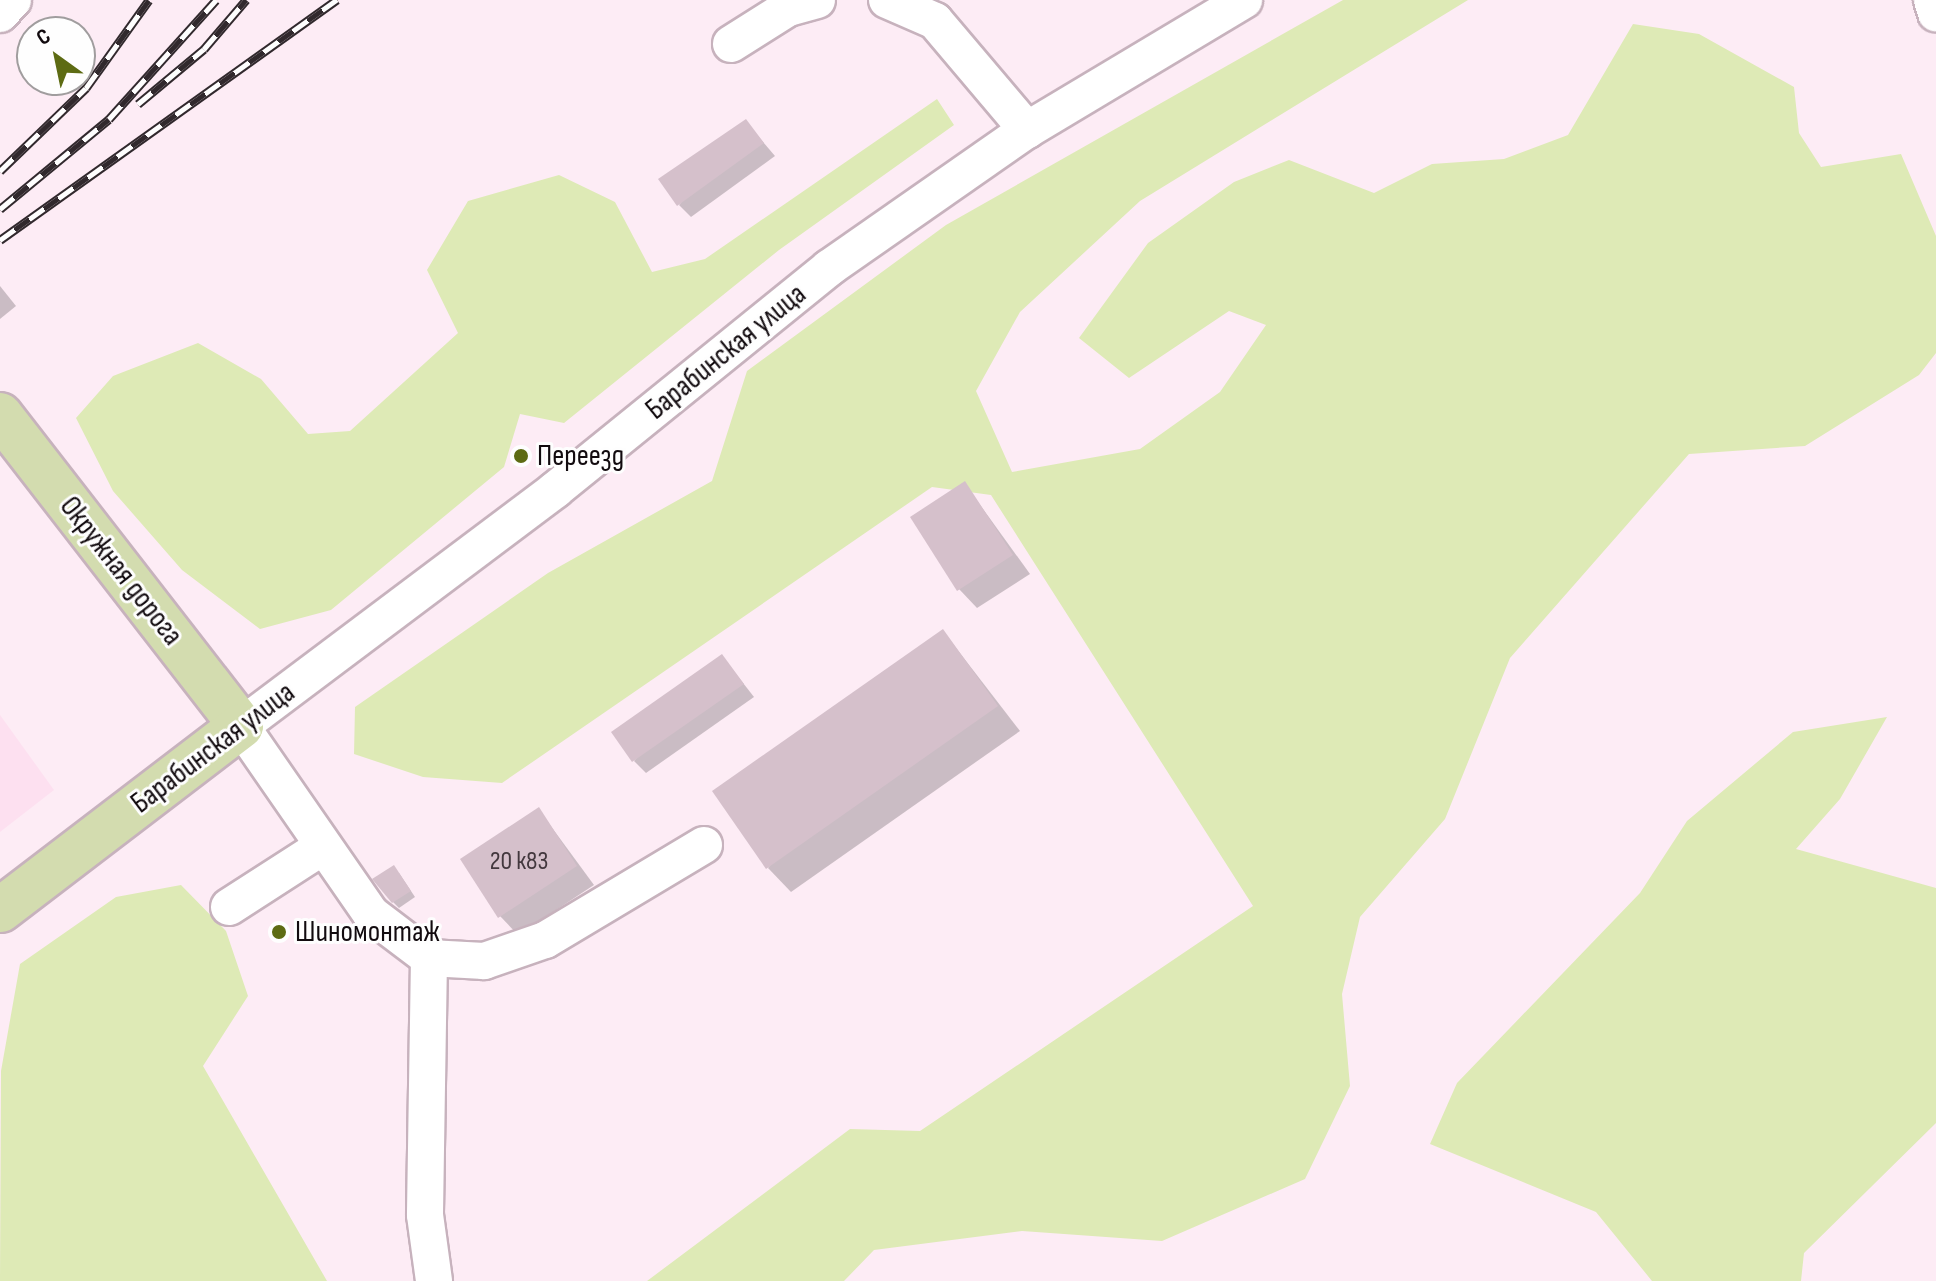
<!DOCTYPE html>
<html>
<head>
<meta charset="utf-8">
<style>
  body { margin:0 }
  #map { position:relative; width:1936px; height:1281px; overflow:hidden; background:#fdecf5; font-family:"Sofia Sans Condensed",sans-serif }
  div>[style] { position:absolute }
  .built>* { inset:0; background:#fde0f0 }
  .green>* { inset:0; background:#deeab6 }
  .shadow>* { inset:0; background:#0003 }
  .building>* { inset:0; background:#d5c0cb }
  .roads { filter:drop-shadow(2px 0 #c7b2bd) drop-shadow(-2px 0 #c7b2bd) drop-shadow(0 2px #c7b2bd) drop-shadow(0 -2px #c7b2bd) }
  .minor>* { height:36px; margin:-18px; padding:0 18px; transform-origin:18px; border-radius:18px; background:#fff }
  .major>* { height:44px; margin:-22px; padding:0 22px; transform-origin:22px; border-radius:22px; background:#d3dcaf }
  .rail>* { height:9px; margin-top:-4.5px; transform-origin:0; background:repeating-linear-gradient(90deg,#fefefe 0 18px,#31292d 0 36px); box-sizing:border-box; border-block:2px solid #31292d }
  .dots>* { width:22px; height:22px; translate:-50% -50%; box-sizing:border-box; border:4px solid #fefefe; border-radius:50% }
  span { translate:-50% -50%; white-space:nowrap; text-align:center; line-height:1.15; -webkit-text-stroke:6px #fefefe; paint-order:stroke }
  .number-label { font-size:26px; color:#43383e }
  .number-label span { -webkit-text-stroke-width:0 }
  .street-label { font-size:30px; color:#120b0f }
  .poi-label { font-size:30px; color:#120b0f }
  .left { translate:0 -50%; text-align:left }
  .north { position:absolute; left:16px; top:16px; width:80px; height:80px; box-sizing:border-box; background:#fefefe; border:2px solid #a09d9e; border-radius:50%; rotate:327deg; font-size:22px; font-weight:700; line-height:32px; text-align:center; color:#120b0f }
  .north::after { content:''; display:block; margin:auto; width:28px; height:36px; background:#5d6b13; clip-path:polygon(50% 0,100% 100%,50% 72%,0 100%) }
</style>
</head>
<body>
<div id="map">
  <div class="built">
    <div style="clip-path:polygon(0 715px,54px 790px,0 832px)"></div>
  </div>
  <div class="green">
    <div style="clip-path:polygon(1343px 0,1468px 0,1140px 201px,1020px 312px,976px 391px,1012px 472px,1140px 449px,1220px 392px,1266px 325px,1229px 311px,1129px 378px,1079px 338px,1148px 243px,1234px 182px,1289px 160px,1374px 193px,1432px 164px,1504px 159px,1568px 135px,1633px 24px,1699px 34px,1794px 87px,1799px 133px,1821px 167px,1901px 154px,1936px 236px,1936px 353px,1919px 375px,1805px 446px,1689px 454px,1510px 658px,1445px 819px,1360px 917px,1342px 994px,1350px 1086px,1305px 1179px,1162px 1241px,1022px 1231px,874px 1250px,844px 1281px,647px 1281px,850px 1129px,920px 1131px,1253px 906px,991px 495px,932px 487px,502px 783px,423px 777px,354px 754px,355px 707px,548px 573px,712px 481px,747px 371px,946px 225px)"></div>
    <div style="clip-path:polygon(937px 99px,954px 125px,779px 250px,564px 423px,520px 414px,504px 467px,331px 610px,260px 629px,182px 570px,113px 491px,76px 418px,113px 376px,198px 343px,261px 379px,308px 434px,350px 431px,458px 333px,427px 270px,468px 201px,559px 175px,615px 202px,652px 272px,705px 259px)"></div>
    <div style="clip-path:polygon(1887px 717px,1840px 799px,1796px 849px,1936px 888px,1936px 1123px,1804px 1253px,1801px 1281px,1652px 1281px,1596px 1212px,1430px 1144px,1457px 1083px,1640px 893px,1687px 821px,1793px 732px)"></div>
    <div style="clip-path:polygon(181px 885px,226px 931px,248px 996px,203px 1066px,327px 1281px,0 1281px,1px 1071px,20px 964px,116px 897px)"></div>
  </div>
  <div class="shadow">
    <div style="clip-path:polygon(746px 122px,775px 156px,691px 217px,679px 205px)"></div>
    <div style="clip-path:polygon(0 286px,16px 306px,0 319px)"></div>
    <div style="clip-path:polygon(965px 484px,1030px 574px,977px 608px,959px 589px)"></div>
    <div style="clip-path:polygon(943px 631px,1020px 731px,791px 892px,768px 868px)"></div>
    <div style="clip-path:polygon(722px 656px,754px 697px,646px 773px,634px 761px)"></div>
    <div style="clip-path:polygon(539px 810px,594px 885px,518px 935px,500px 916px)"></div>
    <div style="clip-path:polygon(399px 873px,415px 897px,399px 908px,393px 902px)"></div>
  </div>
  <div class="building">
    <div style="clip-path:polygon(746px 119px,764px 143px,677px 206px,658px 179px)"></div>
    <div style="clip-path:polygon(965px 481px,1013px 555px,957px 591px,910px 517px)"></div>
    <div style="clip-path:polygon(943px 629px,998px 706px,766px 869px,712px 791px)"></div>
    <div style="clip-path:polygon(722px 654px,744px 684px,632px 762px,611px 732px)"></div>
    <div style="clip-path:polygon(539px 807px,577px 866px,498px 918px,460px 859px)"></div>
    <div style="clip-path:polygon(394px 865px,411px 891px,392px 903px,372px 879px)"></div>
  </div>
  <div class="roads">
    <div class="minor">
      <div style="left:887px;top:0;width:52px;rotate:23.6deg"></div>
      <div style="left:935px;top:21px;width:143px;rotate:49.8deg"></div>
      <div style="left:1932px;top:0;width:14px;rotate:73deg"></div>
      <div style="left:0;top:14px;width:19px;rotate:-47deg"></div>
      <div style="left:731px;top:44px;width:67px;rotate:-32.3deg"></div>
      <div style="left:788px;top:8px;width:30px;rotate:-15deg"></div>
      <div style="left:704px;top:845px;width:185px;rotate:149.1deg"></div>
      <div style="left:545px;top:940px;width:65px;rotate:161deg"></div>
      <div style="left:484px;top:961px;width:55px;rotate:-176.9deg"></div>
      <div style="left:429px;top:958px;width:73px;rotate:-142.8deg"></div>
      <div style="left:371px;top:914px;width:229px;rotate:-124.7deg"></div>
      <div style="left:241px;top:726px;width:393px;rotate:-36.9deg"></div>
      <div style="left:555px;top:490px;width:353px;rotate:-39deg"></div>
      <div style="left:829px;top:268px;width:241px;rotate:-34.9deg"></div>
      <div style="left:1027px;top:130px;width:253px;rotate:-30.9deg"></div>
      <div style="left:229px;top:907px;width:111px;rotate:-32.8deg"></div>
      <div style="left:429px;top:958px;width:257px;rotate:90.9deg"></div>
      <div style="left:425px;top:1215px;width:67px;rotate:82.2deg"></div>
    </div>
    <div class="major">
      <div style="left:0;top:415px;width:393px;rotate:52.2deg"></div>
      <div style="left:241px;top:726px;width:303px;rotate:142.6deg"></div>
    </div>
  </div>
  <div class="rail">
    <div style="left:138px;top:104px;width:86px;rotate:-39.8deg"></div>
    <div style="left:204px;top:49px;width:65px;rotate:-49.4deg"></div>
    <div style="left:0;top:171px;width:120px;rotate:-44deg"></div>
    <div style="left:86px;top:88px;width:108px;rotate:-54.4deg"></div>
    <div style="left:0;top:209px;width:141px;rotate:-39.5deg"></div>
    <div style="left:109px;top:119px;width:160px;rotate:-48deg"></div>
    <div style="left:0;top:240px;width:414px;rotate:-35.5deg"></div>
  </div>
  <div class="dots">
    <div style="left:521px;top:456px;background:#5d6b13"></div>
    <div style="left:279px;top:932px;background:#5d6b13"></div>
  </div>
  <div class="number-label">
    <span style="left:519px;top:862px">20 к83</span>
  </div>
  <div class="street-label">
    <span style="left:726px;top:352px;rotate:-39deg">Барабинская улица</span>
    <span style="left:121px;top:571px;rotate:52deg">Окружная дорога</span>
    <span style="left:213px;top:748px;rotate:-37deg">Барабинская улица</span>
  </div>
  <div class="poi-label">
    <span class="left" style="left:537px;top:456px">Переезд</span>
    <span class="left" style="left:295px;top:932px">Шиномонтаж</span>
  </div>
  <div class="north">С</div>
</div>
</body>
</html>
